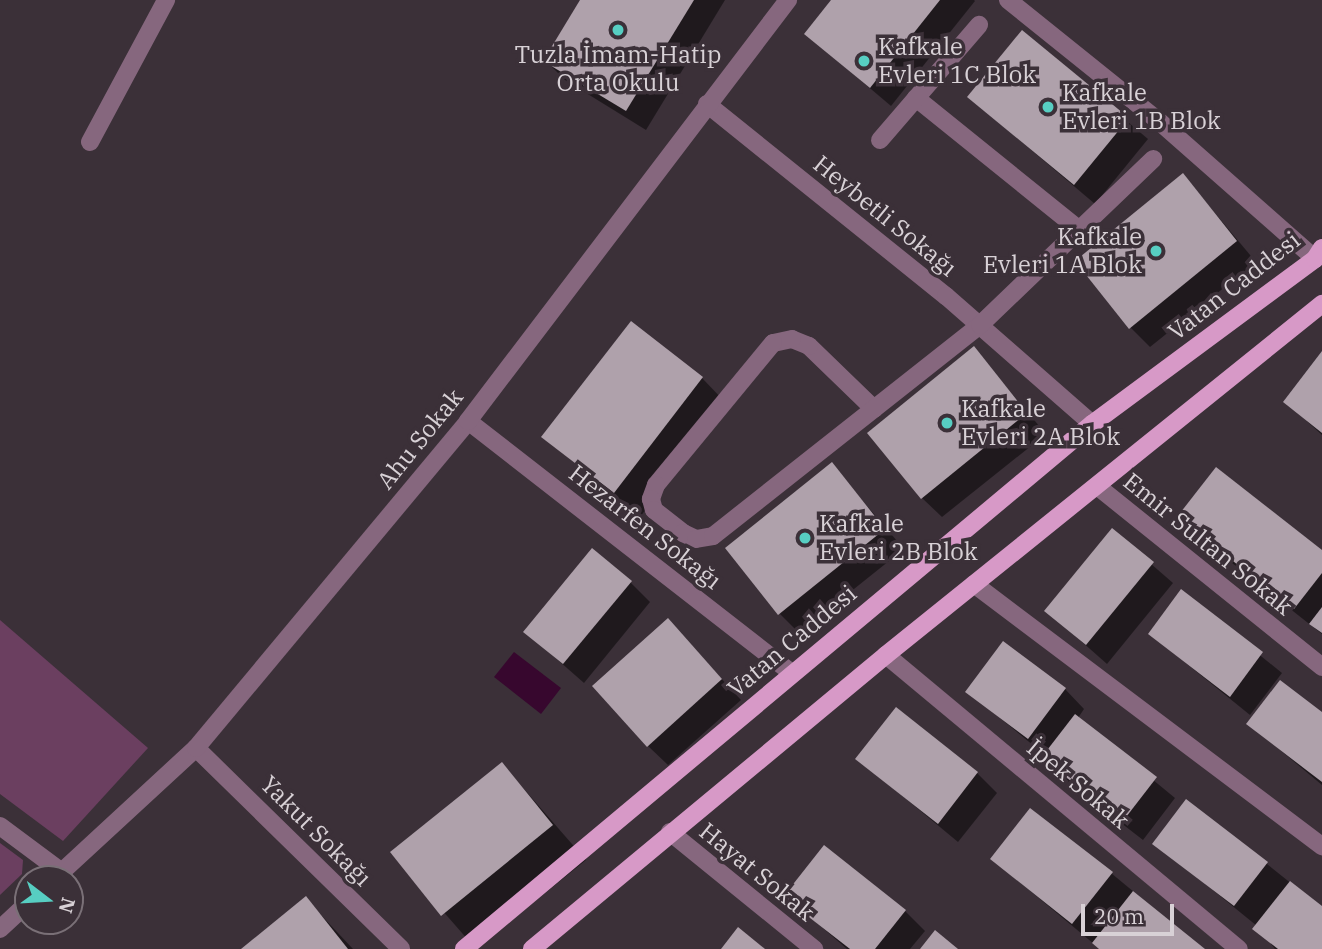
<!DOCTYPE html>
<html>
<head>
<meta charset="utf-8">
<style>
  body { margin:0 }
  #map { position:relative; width:1322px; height:949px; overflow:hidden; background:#3b3038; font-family:"IBM Plex Serif",serif }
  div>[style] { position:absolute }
  .green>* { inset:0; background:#6b3f60 }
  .water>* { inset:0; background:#37072e }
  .shadow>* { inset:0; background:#0007 }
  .building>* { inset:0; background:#afa1ab }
  .minor>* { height:18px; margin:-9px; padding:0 9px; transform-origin:9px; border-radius:9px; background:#86677e }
  .major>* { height:18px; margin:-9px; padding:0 9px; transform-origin:9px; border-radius:9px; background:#d799c7 }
  .dots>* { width:19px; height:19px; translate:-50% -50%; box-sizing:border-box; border:4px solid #3b3038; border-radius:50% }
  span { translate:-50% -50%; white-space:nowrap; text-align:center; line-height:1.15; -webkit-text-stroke:7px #3b3038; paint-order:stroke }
  .poi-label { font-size:24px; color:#d8d1d6 }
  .left { translate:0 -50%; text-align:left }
  .right { translate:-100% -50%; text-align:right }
  .street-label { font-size:24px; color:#d8d1d6 }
  .north { position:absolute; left:14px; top:865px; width:70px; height:70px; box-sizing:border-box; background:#3b3038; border:2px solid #7a7077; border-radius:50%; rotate:107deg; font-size:19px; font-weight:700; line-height:28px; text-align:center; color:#d8d1d6 }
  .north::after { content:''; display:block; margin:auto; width:24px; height:32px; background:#57cec2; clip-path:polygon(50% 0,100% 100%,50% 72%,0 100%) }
  .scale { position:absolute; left:1081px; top:904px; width:93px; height:32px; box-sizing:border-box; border:4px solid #d8d1d6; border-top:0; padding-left:9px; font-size:21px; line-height:24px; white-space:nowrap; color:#d8d1d6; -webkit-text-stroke:5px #3b3038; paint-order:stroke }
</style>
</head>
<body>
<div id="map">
  <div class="green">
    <div style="clip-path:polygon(0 620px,148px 748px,63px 841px,0 794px)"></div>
    <div style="clip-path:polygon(0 843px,23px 860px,22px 874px,0 895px)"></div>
  </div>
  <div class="water">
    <div style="clip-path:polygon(514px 652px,561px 688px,541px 714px,494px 677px)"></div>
  </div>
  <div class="shadow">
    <div style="clip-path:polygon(582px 0,725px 0,646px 130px,565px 80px,545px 60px)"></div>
    <div style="clip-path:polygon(834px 0,974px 0,975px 1px,891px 106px,806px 34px)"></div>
    <div style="clip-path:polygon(1022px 32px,1148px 139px,1095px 204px,969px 97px)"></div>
    <div style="clip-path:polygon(1183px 175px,1256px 262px,1150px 347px,1130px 327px)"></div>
    <div style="clip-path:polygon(974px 349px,1046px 434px,942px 517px,922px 498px)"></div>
    <div style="clip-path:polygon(1322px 354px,1322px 435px,1285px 401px)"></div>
    <div style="clip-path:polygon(702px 378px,727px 404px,640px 517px,544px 437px)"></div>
    <div style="clip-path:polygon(831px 464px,904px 549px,799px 633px,780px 614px)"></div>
    <div style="clip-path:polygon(1180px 517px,1322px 552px,1322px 634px,1199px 537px)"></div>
    <div style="clip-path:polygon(1112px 530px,1173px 583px,1107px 664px,1047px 611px)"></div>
    <div style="clip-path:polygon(630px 582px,650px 602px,584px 683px,526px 632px)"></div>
    <div style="clip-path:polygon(1182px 592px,1282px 673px,1250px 715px,1150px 634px)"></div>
    <div style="clip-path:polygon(687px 641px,741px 700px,668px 765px,648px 746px)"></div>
    <div style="clip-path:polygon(1065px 689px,1084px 709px,1078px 718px,1175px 798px,1143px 840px,1063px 778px,1045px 755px,967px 691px)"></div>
    <div style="clip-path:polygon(1322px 715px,1322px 785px,1249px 724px)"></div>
    <div style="clip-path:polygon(858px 759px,977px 773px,997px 793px,958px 842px)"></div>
    <div style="clip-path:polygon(502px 764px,586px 860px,476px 949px,392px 853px)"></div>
    <div style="clip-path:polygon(1155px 843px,1267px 864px,1322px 908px,1322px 949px,1275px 949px,1257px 926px)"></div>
    <div style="clip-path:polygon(992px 859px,1111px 873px,1203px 949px,1100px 949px)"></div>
    <div style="clip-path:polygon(786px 896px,905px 911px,925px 931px,910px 949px,847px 949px)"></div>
    <div style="clip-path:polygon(306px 899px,353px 949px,244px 949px)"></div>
  </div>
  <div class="building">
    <div style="clip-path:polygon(580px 0,694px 0,626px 111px,543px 61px)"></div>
    <div style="clip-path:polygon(831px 0,940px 0,870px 88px,804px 34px)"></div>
    <div style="clip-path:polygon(1022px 30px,1129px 118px,1074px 185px,967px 97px)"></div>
    <div style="clip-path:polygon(1183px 173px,1237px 241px,1129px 329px,1075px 261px)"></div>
    <div style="clip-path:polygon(631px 321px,703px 377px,614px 493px,541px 437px)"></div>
    <div style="clip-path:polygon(974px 346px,1027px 413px,921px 499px,867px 433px)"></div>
    <div style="clip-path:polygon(1322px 351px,1322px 433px,1283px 402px)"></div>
    <div style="clip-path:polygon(832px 462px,885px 529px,778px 615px,725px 548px)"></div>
    <div style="clip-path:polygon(1216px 467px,1322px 550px,1322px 573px,1294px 609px,1177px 517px)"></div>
    <div style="clip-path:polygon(1112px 528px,1154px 562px,1086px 645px,1044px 611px)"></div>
    <div style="clip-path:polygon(592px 548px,632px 581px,563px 664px,523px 632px)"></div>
    <div style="clip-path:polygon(1181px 589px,1263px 652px,1230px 697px,1148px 634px)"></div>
    <div style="clip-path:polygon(1322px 607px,1322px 633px,1309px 624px)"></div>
    <div style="clip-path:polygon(668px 618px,722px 679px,647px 747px,592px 686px)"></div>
    <div style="clip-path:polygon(1003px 641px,1066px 688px,1028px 739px,965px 692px)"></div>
    <div style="clip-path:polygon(1280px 680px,1322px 712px,1322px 782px,1246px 724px)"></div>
    <div style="clip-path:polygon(896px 707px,978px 772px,938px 824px,855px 759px)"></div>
    <div style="clip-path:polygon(1075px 714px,1157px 777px,1123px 821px,1041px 758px)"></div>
    <div style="clip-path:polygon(502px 762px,553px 825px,441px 916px,390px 852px)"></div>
    <div style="clip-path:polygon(1186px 799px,1268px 862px,1234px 906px,1152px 844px)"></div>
    <div style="clip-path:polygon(1030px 808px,1113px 872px,1072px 924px,990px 859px)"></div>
    <div style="clip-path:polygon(824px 845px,906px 910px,875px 949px,850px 949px,783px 897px)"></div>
    <div style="clip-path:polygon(1290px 881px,1322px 906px,1322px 949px,1278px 949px,1252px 929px)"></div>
    <div style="clip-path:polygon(1133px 891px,1205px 949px,1099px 949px,1092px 943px)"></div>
    <div style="clip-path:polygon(306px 896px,348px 949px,241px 949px)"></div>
    <div style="clip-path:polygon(738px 927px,765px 949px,721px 949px)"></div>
    <div style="clip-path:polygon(935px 930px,958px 949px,920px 949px)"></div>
  </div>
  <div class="minor">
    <div style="left:1008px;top:0;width:196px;rotate:38.8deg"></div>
    <div style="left:1161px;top:123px;width:205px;rotate:41.4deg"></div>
    <div style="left:916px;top:98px;width:213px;rotate:38.9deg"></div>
    <div style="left:707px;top:104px;width:307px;rotate:38.8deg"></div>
    <div style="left:946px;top:296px;width:194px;rotate:41.2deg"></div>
    <div style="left:880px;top:140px;width:152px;rotate:-49.3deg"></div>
    <div style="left:90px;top:142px;width:161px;rotate:-61.8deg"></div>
    <div style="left:874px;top:409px;width:91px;rotate:-135.9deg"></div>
    <div style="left:809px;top:346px;width:18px;rotate:-158deg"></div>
    <div style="left:792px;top:339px;width:19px;rotate:168deg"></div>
    <div style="left:773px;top:343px;width:184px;rotate:129.5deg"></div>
    <div style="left:656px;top:485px;width:15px;rotate:110deg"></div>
    <div style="left:651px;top:499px;width:11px;rotate:75deg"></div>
    <div style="left:654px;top:510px;width:37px;rotate:38deg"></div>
    <div style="left:683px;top:533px;width:14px;rotate:25deg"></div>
    <div style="left:696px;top:539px;width:17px;rotate:-10deg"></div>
    <div style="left:713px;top:536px;width:340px;rotate:-38.3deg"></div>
    <div style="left:980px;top:325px;width:240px;rotate:-43.8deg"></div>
    <div style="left:468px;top:421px;width:409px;rotate:37.9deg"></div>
    <div style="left:1097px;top:486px;width:289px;rotate:38.8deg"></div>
    <div style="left:974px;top:584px;width:436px;rotate:37deg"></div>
    <div style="left:886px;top:655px;width:459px;rotate:39.8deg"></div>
    <div style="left:196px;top:748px;width:287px;rotate:44.4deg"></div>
    <div style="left:0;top:826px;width:77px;rotate:36.6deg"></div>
    <div style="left:670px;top:832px;width:186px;rotate:39.1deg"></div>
    <div style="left:54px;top:879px;width:193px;rotate:-42.7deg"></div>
    <div style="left:196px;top:748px;width:425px;rotate:-50.2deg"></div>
    <div style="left:468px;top:421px;width:529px;rotate:-52.76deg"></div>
    <div style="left:0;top:929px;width:38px;rotate:-43deg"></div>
  </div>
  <div class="major">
    <div style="left:464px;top:949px;width:819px;rotate:-39.9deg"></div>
    <div style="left:1092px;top:424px;width:277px;rotate:-36.5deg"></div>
    <div style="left:1315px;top:259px;width:13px;rotate:-58deg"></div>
    <div style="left:532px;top:949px;width:460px;rotate:-39.7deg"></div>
    <div style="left:886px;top:655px;width:560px;rotate:-38.84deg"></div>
  </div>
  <div class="dots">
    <div style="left:618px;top:30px;background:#57cec2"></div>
    <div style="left:864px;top:61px;background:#57cec2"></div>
    <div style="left:1048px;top:107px;background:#57cec2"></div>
    <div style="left:1156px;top:251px;background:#57cec2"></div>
    <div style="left:947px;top:423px;background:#57cec2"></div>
    <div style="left:805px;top:538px;background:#57cec2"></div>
  </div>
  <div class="poi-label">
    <span class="left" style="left:878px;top:61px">Kafkale<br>Evleri 1C Blok</span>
    <span style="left:618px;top:69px">Tuzla İmam-Hatip<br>Orta Okulu</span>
    <span class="left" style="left:1062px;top:107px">Kafkale<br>Evleri 1B Blok</span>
    <span class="right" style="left:1142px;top:251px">Kafkale<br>Evleri 1A Blok</span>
    <span class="left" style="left:961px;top:423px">Kafkale<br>Evleri 2A Blok</span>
    <span class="left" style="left:819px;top:538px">Kafkale<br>Evleri 2B Blok</span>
  </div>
  <div class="street-label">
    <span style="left:885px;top:216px;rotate:39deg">Heybetli Sokağı</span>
    <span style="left:1234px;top:286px;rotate:-38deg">Vatan Caddesi</span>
    <span style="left:420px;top:439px;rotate:-51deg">Ahu Sokak</span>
    <span style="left:645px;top:527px;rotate:38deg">Hezarfen Sokağı</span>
    <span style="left:1208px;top:544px;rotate:39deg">Emir Sultan Sokak</span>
    <span style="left:792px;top:641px;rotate:-40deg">Vatan Caddesi</span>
    <span style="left:1078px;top:784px;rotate:40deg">İpek Sokak</span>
    <span style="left:316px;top:831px;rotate:45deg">Yakut Sokağı</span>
    <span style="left:757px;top:872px;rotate:39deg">Hayat Sokak</span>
  </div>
  <div class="north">N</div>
  <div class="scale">20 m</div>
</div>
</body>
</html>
